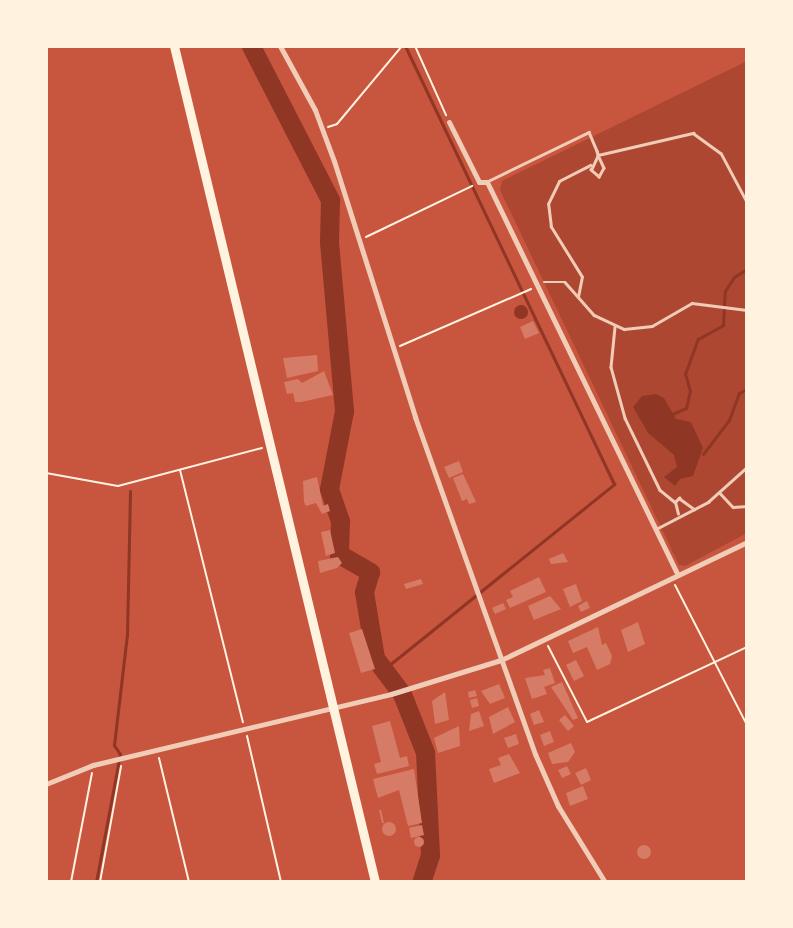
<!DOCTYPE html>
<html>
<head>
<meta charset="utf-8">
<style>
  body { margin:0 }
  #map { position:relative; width:793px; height:928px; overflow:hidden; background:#c8553d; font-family:"Golos Text",sans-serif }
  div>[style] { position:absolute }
  .green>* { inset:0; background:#ae4732 }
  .water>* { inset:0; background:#8f3625 }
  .round { border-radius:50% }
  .stream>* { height:3px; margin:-1.5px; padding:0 1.5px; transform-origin:1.5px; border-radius:1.5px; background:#8f3625 }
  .river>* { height:19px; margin:-9.5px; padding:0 9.5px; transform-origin:9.5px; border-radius:9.5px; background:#8f3625 }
  .building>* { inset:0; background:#d67c66 }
  .path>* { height:2px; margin:-1px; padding:0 1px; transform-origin:1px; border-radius:1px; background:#fff3e0 }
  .service>* { height:2.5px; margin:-1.25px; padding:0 1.25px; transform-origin:1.25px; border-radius:1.25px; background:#f1ccb7 }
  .minor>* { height:5px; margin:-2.5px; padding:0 2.5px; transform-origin:2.5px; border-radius:2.5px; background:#f1ccb7 }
  .trunk>* { height:9px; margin:-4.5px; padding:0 4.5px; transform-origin:4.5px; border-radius:4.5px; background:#fff3e0 }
  span { translate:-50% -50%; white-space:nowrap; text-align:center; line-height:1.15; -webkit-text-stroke:4.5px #fff3e0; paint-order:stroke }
  .frame { position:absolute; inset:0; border:48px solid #fff3e0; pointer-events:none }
</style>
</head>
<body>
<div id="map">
  <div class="green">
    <div style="clip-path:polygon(747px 61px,747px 533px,685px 566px,679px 565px,500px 190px,502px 181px)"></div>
  </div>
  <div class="water">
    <div class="round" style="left:514px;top:305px;width:14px;height:14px"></div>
    <div style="clip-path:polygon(656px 394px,664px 398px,676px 419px,691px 422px,703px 448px,693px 476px,680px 479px,675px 486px,664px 477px,677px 467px,674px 455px,648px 433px,633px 407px,642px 396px)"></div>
  </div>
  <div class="stream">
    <div style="left:672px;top:414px;width:15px;rotate:-23deg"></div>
    <div style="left:686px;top:408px;width:17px;rotate:-77deg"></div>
    <div style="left:690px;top:391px;width:18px;rotate:-106deg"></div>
    <div style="left:685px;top:374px;width:37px;rotate:-70deg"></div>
    <div style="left:698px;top:339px;width:29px;rotate:-29deg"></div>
    <div style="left:723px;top:325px;width:34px;rotate:-87deg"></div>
    <div style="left:725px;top:291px;width:17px;rotate:-57deg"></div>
    <div style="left:734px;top:277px;width:15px;rotate:-32deg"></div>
    <div style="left:703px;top:454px;width:43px;rotate:-52.6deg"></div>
    <div style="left:729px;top:420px;width:29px;rotate:-70deg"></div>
    <div style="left:739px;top:393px;width:9px;rotate:-27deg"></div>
    <div style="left:383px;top:670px;width:297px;rotate:-38.8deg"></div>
    <div style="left:614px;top:484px;width:485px;rotate:-115.5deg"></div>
    <div style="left:96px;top:882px;width:130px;rotate:-79.4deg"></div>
    <div style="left:120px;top:754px;width:11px;rotate:-124deg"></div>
    <div style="left:114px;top:745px;width:111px;rotate:-83.3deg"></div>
    <div style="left:127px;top:635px;width:144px;rotate:-88.8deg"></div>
  </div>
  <div class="river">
    <div style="left:251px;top:46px;width:173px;rotate:62.8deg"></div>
    <div style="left:330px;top:200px;width:42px;rotate:91.4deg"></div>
    <div style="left:329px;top:242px;width:170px;rotate:84.9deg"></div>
    <div style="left:344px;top:411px;width:79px;rotate:100.9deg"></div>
    <div style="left:329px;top:489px;width:34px;rotate:71deg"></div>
    <div style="left:340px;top:521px;width:33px;rotate:92deg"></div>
    <div style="left:339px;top:554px;width:36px;rotate:30deg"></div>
    <div style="left:370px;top:572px;width:21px;rotate:107deg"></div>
    <div style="left:364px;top:592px;width:67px;rotate:80.5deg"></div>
    <div style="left:375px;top:658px;width:45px;rotate:53.1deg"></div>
    <div style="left:402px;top:694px;width:62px;rotate:68.4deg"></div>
    <div style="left:425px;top:752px;width:103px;rotate:87.2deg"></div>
    <div style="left:430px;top:855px;width:28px;rotate:108deg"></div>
  </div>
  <div class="building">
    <div style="clip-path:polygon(533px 321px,539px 333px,525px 339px,520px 327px)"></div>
    <div style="clip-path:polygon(317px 355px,318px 371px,287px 378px,283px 358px)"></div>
    <div style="clip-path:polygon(324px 371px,333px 395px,301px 402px,295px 402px,293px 393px,287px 394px,284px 382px,298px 379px,302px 383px)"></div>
    <div style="clip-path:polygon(459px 461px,463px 472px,449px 478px,444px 467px)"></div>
    <div style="clip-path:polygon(463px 474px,476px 502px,469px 504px,467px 499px,462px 501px,453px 478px)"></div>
    <div style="clip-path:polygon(317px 477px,323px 506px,328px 504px,330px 511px,322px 514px,316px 503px,306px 506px,304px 502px,303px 481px)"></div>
    <div style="clip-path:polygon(330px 530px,335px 553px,326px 556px,321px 532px)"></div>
    <div style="clip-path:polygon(563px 553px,568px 562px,551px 564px,549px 559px)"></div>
    <div style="clip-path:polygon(338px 557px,342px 563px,337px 568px,320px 573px,318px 561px)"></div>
    <div style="clip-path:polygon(539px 577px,546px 592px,510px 608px,506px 600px,513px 597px,510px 591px)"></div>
    <div style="clip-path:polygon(421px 579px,423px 584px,406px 589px,404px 584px)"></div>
    <div style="clip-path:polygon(576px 584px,582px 601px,570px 607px,563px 589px)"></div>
    <div style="clip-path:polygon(550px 596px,561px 609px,534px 620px,528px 606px)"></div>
    <div style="clip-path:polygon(587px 601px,590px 608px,581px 612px,578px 606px)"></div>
    <div style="clip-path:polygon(503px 603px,506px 609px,495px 614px,492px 608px)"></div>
    <div style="clip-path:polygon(638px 622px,645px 644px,628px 652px,621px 630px)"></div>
    <div style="clip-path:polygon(598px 627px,602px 645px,606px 643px,612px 656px,610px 664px,597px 670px,587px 647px,573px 653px,568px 641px)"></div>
    <div style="clip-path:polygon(362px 629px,375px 669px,361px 673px,349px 633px)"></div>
    <div style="clip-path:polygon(576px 660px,584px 676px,574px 681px,566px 665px)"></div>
    <div style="clip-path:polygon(550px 668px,555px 683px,544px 687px,547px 694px,532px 699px,525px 678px,545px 675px,543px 670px)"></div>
    <div style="clip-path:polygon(562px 682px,578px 718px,573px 720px,551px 687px)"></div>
    <div style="clip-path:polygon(499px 684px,505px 698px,490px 704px,481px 691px)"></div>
    <div style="clip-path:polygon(475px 690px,477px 696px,469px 698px,468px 692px)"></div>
    <div style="clip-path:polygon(445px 692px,449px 720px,435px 724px,432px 701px)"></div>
    <div style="clip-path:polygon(477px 698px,479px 706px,472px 708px,470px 700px)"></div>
    <div style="clip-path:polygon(508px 707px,515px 722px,493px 734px,489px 717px)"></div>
    <div style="clip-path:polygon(539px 710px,544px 722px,534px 725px,530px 714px)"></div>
    <div style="clip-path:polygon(479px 711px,484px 726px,469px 731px,471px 714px)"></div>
    <div style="clip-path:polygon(565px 715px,574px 726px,568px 731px,559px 720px)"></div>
    <div style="clip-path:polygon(390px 721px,400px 758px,407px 756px,409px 766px,377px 774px,374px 764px,381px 762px,372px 726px)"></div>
    <div style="clip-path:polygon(459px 726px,460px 746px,438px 753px,434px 738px)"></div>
    <div style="clip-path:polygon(550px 731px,554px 742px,544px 746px,540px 735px)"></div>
    <div style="clip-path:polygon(516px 734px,519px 744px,508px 748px,504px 738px)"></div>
    <div style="clip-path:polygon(571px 743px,575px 752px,568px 762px,552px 764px,548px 753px)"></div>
    <div style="clip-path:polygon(509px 754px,520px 773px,494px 783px,489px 769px,501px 765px,498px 758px)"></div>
    <div style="clip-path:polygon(567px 766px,571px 774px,562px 778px,558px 770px)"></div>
    <div style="clip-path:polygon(586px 768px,591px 780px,581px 785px,575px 773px)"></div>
    <div style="clip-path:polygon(414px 769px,422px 823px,408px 826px,399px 790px,378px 798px,373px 779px)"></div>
    <div style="clip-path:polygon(583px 786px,588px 799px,570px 806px,566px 793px)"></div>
    <div style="clip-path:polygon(379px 810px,381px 810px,384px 823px,382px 823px)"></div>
    <div class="round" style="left:382px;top:822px;width:14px;height:14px"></div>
    <div style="clip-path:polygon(422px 825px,424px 835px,411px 838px,409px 828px)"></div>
    <div class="round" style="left:414px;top:837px;width:10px;height:10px"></div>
    <div class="round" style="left:637px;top:845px;width:14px;height:14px"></div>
  </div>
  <div class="path">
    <div style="left:415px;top:46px;width:76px;rotate:65.8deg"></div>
    <div style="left:328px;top:127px;width:9px;rotate:-18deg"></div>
    <div style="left:337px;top:124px;width:102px;rotate:-50.2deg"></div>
    <div style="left:366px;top:237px;width:118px;rotate:-25.7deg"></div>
    <div style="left:400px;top:346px;width:143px;rotate:-23.5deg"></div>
    <div style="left:180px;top:470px;width:260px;rotate:76deg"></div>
    <div style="left:46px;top:473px;width:73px;rotate:10.2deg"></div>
    <div style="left:118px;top:486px;width:149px;rotate:-14.8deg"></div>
    <div style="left:675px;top:585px;width:157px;rotate:62.8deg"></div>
    <div style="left:548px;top:646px;width:85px;rotate:62.8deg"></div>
    <div style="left:587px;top:722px;width:177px;rotate:-25.1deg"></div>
    <div style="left:247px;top:736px;width:150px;rotate:76.9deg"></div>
    <div style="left:159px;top:758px;width:128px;rotate:76.4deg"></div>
    <div style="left:71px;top:882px;width:111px;rotate:-79.1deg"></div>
    <div style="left:100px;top:882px;width:118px;rotate:-79.7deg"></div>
  </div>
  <div class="service">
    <div style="left:488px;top:181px;width:112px;rotate:-25.9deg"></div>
    <div style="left:589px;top:132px;width:21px;rotate:67deg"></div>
    <div style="left:597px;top:151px;width:4px;rotate:76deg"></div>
    <div style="left:598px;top:155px;width:14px;rotate:65deg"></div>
    <div style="left:604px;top:168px;width:10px;rotate:119deg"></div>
    <div style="left:599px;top:177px;width:11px;rotate:-139deg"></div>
    <div style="left:591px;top:170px;width:17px;rotate:-65deg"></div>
    <div style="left:598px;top:155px;width:98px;rotate:-13deg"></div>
    <div style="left:693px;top:133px;width:34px;rotate:36deg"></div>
    <div style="left:721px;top:153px;width:55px;rotate:62deg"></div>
    <div style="left:544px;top:282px;width:21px"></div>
    <div style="left:565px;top:282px;width:44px;rotate:48.7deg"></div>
    <div style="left:594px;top:315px;width:33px;rotate:25deg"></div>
    <div style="left:624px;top:329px;width:28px;rotate:-6deg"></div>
    <div style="left:652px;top:326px;width:46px;rotate:-29.9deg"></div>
    <div style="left:692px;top:303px;width:55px;rotate:7.3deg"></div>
    <div style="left:578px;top:297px;width:20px;rotate:-79deg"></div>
    <div style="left:582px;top:277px;width:59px;rotate:-121.8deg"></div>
    <div style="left:551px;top:227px;width:23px;rotate:-97deg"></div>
    <div style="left:548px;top:204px;width:25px;rotate:-64deg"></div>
    <div style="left:559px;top:181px;width:35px;rotate:-27deg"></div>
    <div style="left:615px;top:327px;width:40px;rotate:95.7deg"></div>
    <div style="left:611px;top:367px;width:53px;rotate:74.6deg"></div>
    <div style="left:625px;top:418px;width:80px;rotate:64.1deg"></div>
    <div style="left:660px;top:490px;width:19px;rotate:39deg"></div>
    <div style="left:720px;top:493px;width:19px;rotate:47deg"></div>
    <div style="left:733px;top:507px;width:14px;rotate:-4deg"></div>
    <div style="left:678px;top:514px;width:12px;rotate:-104deg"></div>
    <div style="left:675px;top:502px;width:6px;rotate:-45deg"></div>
    <div style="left:679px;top:498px;width:19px;rotate:36deg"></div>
    <div style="left:656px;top:529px;width:59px;rotate:-27.4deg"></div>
    <div style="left:708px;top:502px;width:52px;rotate:-41.9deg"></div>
  </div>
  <div class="minor">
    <div style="left:280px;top:46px;width:73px;rotate:61.3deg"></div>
    <div style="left:315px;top:110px;width:54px;rotate:69.6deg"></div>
    <div style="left:334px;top:161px;width:269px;rotate:72.4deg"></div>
    <div style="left:415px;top:417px;width:358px;rotate:70.4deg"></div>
    <div style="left:535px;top:754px;width:57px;rotate:66.1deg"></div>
    <div style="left:558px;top:806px;width:89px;rotate:58.3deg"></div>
    <div style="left:449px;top:122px;width:67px;rotate:63.4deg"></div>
    <div style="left:479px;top:182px;width:8px"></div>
    <div style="left:487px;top:182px;width:437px;rotate:64.1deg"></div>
    <div style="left:46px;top:784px;width:51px;rotate:-22deg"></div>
    <div style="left:93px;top:765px;width:306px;rotate:-13.4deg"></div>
    <div style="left:391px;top:694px;width:115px;rotate:-17.2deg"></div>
    <div style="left:501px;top:660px;width:273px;rotate:-25.6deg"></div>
  </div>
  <div class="trunk">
    <div style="left:174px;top:46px;width:860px;rotate:76.48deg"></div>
  </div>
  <div class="frame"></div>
</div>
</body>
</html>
